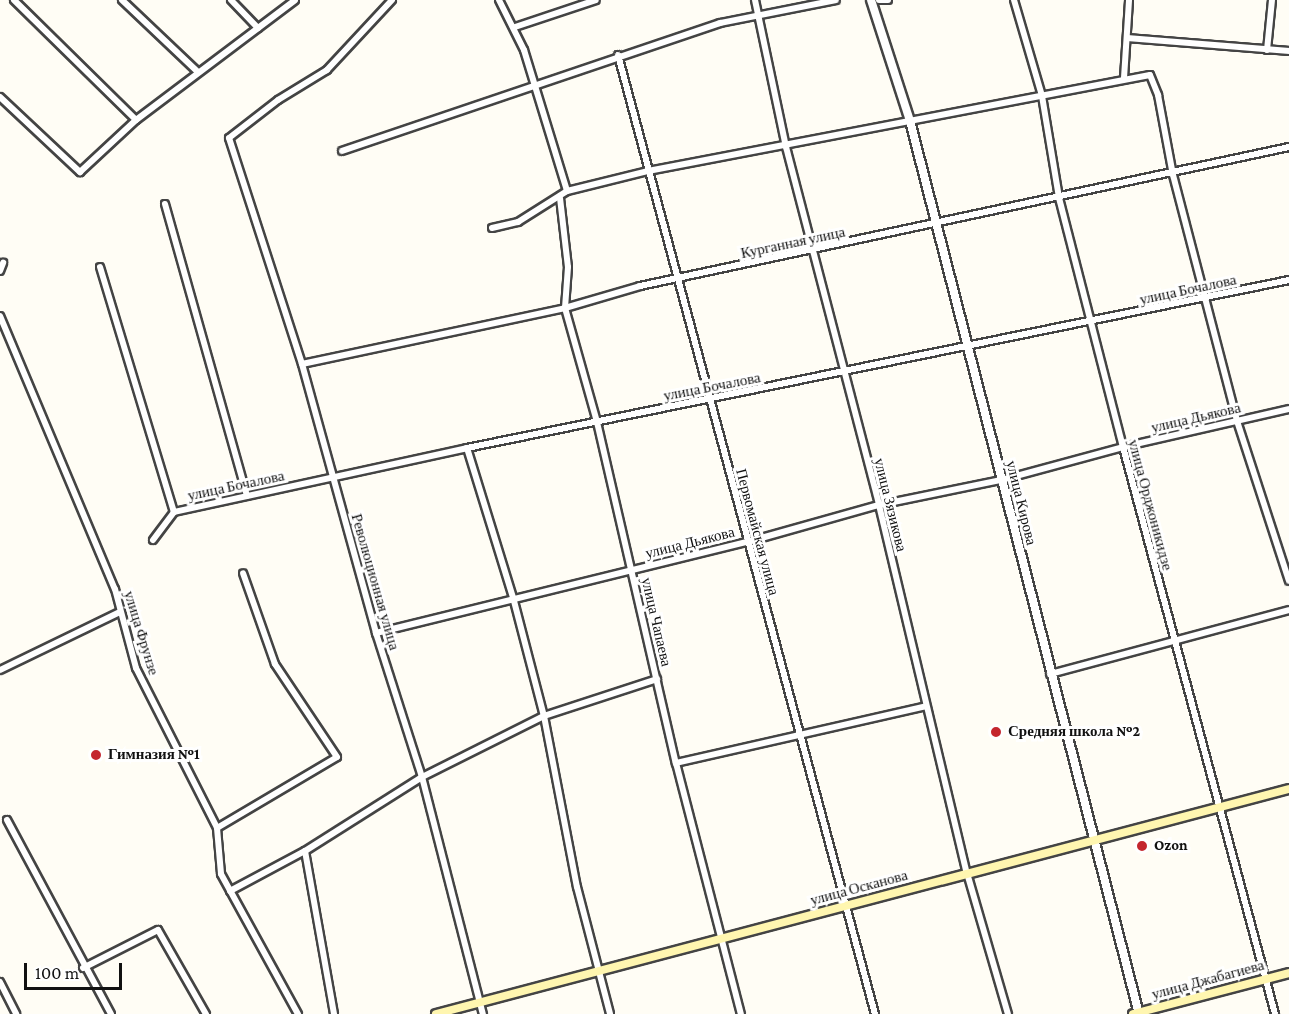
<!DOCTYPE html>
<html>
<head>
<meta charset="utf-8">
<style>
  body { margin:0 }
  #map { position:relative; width:1289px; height:1014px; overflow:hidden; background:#fffdf5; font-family:"Crimson Pro",serif }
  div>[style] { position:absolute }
  .roads { filter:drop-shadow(2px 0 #444) drop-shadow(-2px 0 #444) drop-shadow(0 2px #444) drop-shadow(0 -2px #444) }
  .minor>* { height:6px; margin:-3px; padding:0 3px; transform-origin:3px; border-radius:3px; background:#fff }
  .tertiary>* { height:8px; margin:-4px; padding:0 4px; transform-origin:4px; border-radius:4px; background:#fff }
  .secondary>* { height:8px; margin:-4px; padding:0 4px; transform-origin:4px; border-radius:4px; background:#fff6b0 }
  .dots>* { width:16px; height:16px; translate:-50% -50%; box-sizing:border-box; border:3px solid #fff; border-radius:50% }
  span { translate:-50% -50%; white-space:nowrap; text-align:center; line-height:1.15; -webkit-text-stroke:6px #fff; paint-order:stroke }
  .street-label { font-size:15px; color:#111 }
  .poi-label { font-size:15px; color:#111; font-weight:700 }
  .left { translate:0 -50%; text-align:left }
  .scale { position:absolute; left:24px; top:963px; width:98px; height:27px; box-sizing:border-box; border:3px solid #111; border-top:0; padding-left:8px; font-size:18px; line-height:21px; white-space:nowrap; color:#111; -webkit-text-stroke:4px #fff; paint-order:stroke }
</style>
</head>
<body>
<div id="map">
  <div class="roads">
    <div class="minor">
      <div style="left:14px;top:0;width:171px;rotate:44.5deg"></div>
      <div style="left:122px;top:0;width:105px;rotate:43.5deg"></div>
      <div style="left:231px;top:0;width:39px;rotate:46deg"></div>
      <div style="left:392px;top:0;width:96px;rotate:132.9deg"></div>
      <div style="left:327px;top:70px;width:57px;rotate:148.5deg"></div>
      <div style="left:278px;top:100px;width:62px;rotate:142.2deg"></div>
      <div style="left:229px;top:138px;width:237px;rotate:72.1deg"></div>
      <div style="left:302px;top:364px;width:279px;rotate:74.6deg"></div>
      <div style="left:376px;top:633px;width:151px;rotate:72.3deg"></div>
      <div style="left:422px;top:777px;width:245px;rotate:75.6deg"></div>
      <div style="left:499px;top:0;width:56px;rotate:63.4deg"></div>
      <div style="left:524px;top:50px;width:147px;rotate:73deg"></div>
      <div style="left:755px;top:0;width:150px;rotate:78.1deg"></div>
      <div style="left:786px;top:147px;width:370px;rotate:75.4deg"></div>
      <div style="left:879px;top:505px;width:378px;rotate:76.6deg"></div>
      <div style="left:967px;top:873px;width:147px;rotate:73.8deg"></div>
      <div style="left:879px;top:0;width:9px"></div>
      <div style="left:1014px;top:0;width:100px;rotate:73.7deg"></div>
      <div style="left:1042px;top:96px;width:103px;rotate:80.5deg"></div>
      <div style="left:1059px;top:198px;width:257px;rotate:75.6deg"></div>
      <div style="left:1123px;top:447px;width:587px;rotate:74.99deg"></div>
      <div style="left:515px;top:27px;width:85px;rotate:-18.4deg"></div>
      <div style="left:1127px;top:38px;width:163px;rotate:4.6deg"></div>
      <div style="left:1267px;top:50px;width:50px;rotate:-84.3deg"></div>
      <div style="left:618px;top:55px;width:993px;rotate:75deg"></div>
      <div style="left:1124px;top:78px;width:78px;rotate:-86.3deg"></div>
      <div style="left:0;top:97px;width:110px;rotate:43.2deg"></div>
      <div style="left:80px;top:172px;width:76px;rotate:-42.9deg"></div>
      <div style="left:136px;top:120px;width:199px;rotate:-37deg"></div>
      <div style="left:342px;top:151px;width:399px;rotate:-18.7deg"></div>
      <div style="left:720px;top:23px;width:118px;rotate:-11.2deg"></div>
      <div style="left:560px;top:198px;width:69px;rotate:83.4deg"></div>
      <div style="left:568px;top:267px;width:41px;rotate:94.2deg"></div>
      <div style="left:565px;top:308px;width:118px;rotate:74.3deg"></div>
      <div style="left:597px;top:422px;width:350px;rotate:77deg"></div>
      <div style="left:676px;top:763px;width:259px;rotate:75.5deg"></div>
      <div style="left:165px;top:204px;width:303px;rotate:74.3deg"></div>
      <div style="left:492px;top:228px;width:27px;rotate:-13deg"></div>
      <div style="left:518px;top:222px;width:58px;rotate:-32.3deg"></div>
      <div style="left:567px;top:191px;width:83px;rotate:-13.9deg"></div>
      <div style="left:648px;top:171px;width:511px;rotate:-10.83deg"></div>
      <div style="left:1150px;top:75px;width:22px;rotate:68deg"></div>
      <div style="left:1158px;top:95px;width:81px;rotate:79.4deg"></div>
      <div style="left:1173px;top:175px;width:254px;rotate:75.4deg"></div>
      <div style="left:1237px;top:421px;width:168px;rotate:72deg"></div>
      <div style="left:100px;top:267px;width:256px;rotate:73.2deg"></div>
      <div style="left:0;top:271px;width:9px;rotate:-69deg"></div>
      <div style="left:0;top:316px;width:296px;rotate:67.2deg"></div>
      <div style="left:115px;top:589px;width:82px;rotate:75.1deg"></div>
      <div style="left:136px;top:668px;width:179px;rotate:63.1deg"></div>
      <div style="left:217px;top:828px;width:46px;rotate:85deg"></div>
      <div style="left:221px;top:874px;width:160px;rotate:61.2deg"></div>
      <div style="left:302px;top:364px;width:269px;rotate:-12deg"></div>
      <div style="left:565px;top:308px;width:78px;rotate:-16.3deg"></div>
      <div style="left:640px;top:286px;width:664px;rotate:-12.09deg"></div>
      <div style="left:467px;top:448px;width:160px;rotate:72.9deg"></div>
      <div style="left:514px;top:601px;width:119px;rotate:75.4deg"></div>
      <div style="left:544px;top:716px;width:174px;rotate:79.1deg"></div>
      <div style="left:577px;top:887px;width:131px;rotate:75.4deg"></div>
      <div style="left:153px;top:540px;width:35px;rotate:-53deg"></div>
      <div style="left:174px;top:512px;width:300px;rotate:-12.3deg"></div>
      <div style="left:467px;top:448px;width:839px;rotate:-11.55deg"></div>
      <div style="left:376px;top:633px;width:382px;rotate:-13.8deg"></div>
      <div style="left:747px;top:542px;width:137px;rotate:-15.7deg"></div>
      <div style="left:879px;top:505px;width:125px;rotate:-11.6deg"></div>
      <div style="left:1001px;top:480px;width:126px;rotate:-15.1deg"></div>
      <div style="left:1123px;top:447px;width:170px;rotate:-12.9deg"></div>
      <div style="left:0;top:670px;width:133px;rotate:-25.8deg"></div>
      <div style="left:1050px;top:674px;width:247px;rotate:-15deg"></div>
      <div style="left:676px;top:763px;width:256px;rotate:-12.8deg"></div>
      <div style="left:7px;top:820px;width:220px;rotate:61.8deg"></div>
      <div style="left:217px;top:828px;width:139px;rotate:-30.6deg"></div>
      <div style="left:337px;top:757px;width:112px;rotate:-123.7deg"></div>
      <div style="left:275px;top:664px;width:96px;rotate:-109.4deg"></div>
      <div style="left:305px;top:851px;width:166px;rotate:79.9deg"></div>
      <div style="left:230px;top:891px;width:85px;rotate:-28.1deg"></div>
      <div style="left:305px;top:851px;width:138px;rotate:-32.3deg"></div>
      <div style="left:422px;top:777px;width:136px;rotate:-26.6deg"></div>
      <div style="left:544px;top:716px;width:119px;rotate:-18.1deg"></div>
      <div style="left:83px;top:968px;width:84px;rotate:-26.9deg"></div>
      <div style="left:158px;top:930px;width:97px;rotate:60.3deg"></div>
      <div style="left:0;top:982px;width:36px;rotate:63deg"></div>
    </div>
    <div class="tertiary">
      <div style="left:871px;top:0;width:127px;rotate:72.1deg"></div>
      <div style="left:910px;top:121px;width:922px;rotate:75.62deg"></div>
    </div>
    <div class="secondary">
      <div style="left:436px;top:1014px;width:882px;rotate:-14.78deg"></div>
      <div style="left:1133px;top:1014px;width:161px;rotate:-14.7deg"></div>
    </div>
  </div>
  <div class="dots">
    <div style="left:996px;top:732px;background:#c4262e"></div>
    <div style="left:96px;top:755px;background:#c4262e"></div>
    <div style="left:1142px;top:846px;background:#c4262e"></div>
  </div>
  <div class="street-label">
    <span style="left:793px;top:243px;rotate:-12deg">Курганная улица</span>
    <span style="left:1188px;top:290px;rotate:-12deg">улица Бочалова</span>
    <span style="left:712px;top:387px;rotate:-11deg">улица Бочалова</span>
    <span style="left:1196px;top:418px;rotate:-13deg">улица Дьякова</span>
    <span style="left:236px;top:486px;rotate:-12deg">улица Бочалова</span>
    <span style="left:1021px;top:503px;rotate:76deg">улица Кирова</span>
    <span style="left:890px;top:505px;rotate:76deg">улица Зязикова</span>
    <span style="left:1150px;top:505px;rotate:75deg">улица Орджоникидзе</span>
    <span style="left:757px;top:532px;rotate:75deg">Первомайская улица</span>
    <span style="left:690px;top:543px;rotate:-14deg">улица Дьякова</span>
    <span style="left:375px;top:582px;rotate:74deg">Революционная улица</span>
    <span style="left:656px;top:622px;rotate:77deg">улица Чапаева</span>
    <span style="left:141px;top:633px;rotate:73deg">улица Фрунзе</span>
    <span style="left:859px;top:888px;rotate:-15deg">улица Осканова</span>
    <span style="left:1208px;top:980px;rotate:-15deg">улица Джабагиева</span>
  </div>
  <div class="poi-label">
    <span class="left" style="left:1008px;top:732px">Средняя школа №2</span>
    <span class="left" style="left:108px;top:755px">Гимназия №1</span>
    <span class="left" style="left:1154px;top:846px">Ozon</span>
  </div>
  <div class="scale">100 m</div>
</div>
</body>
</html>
